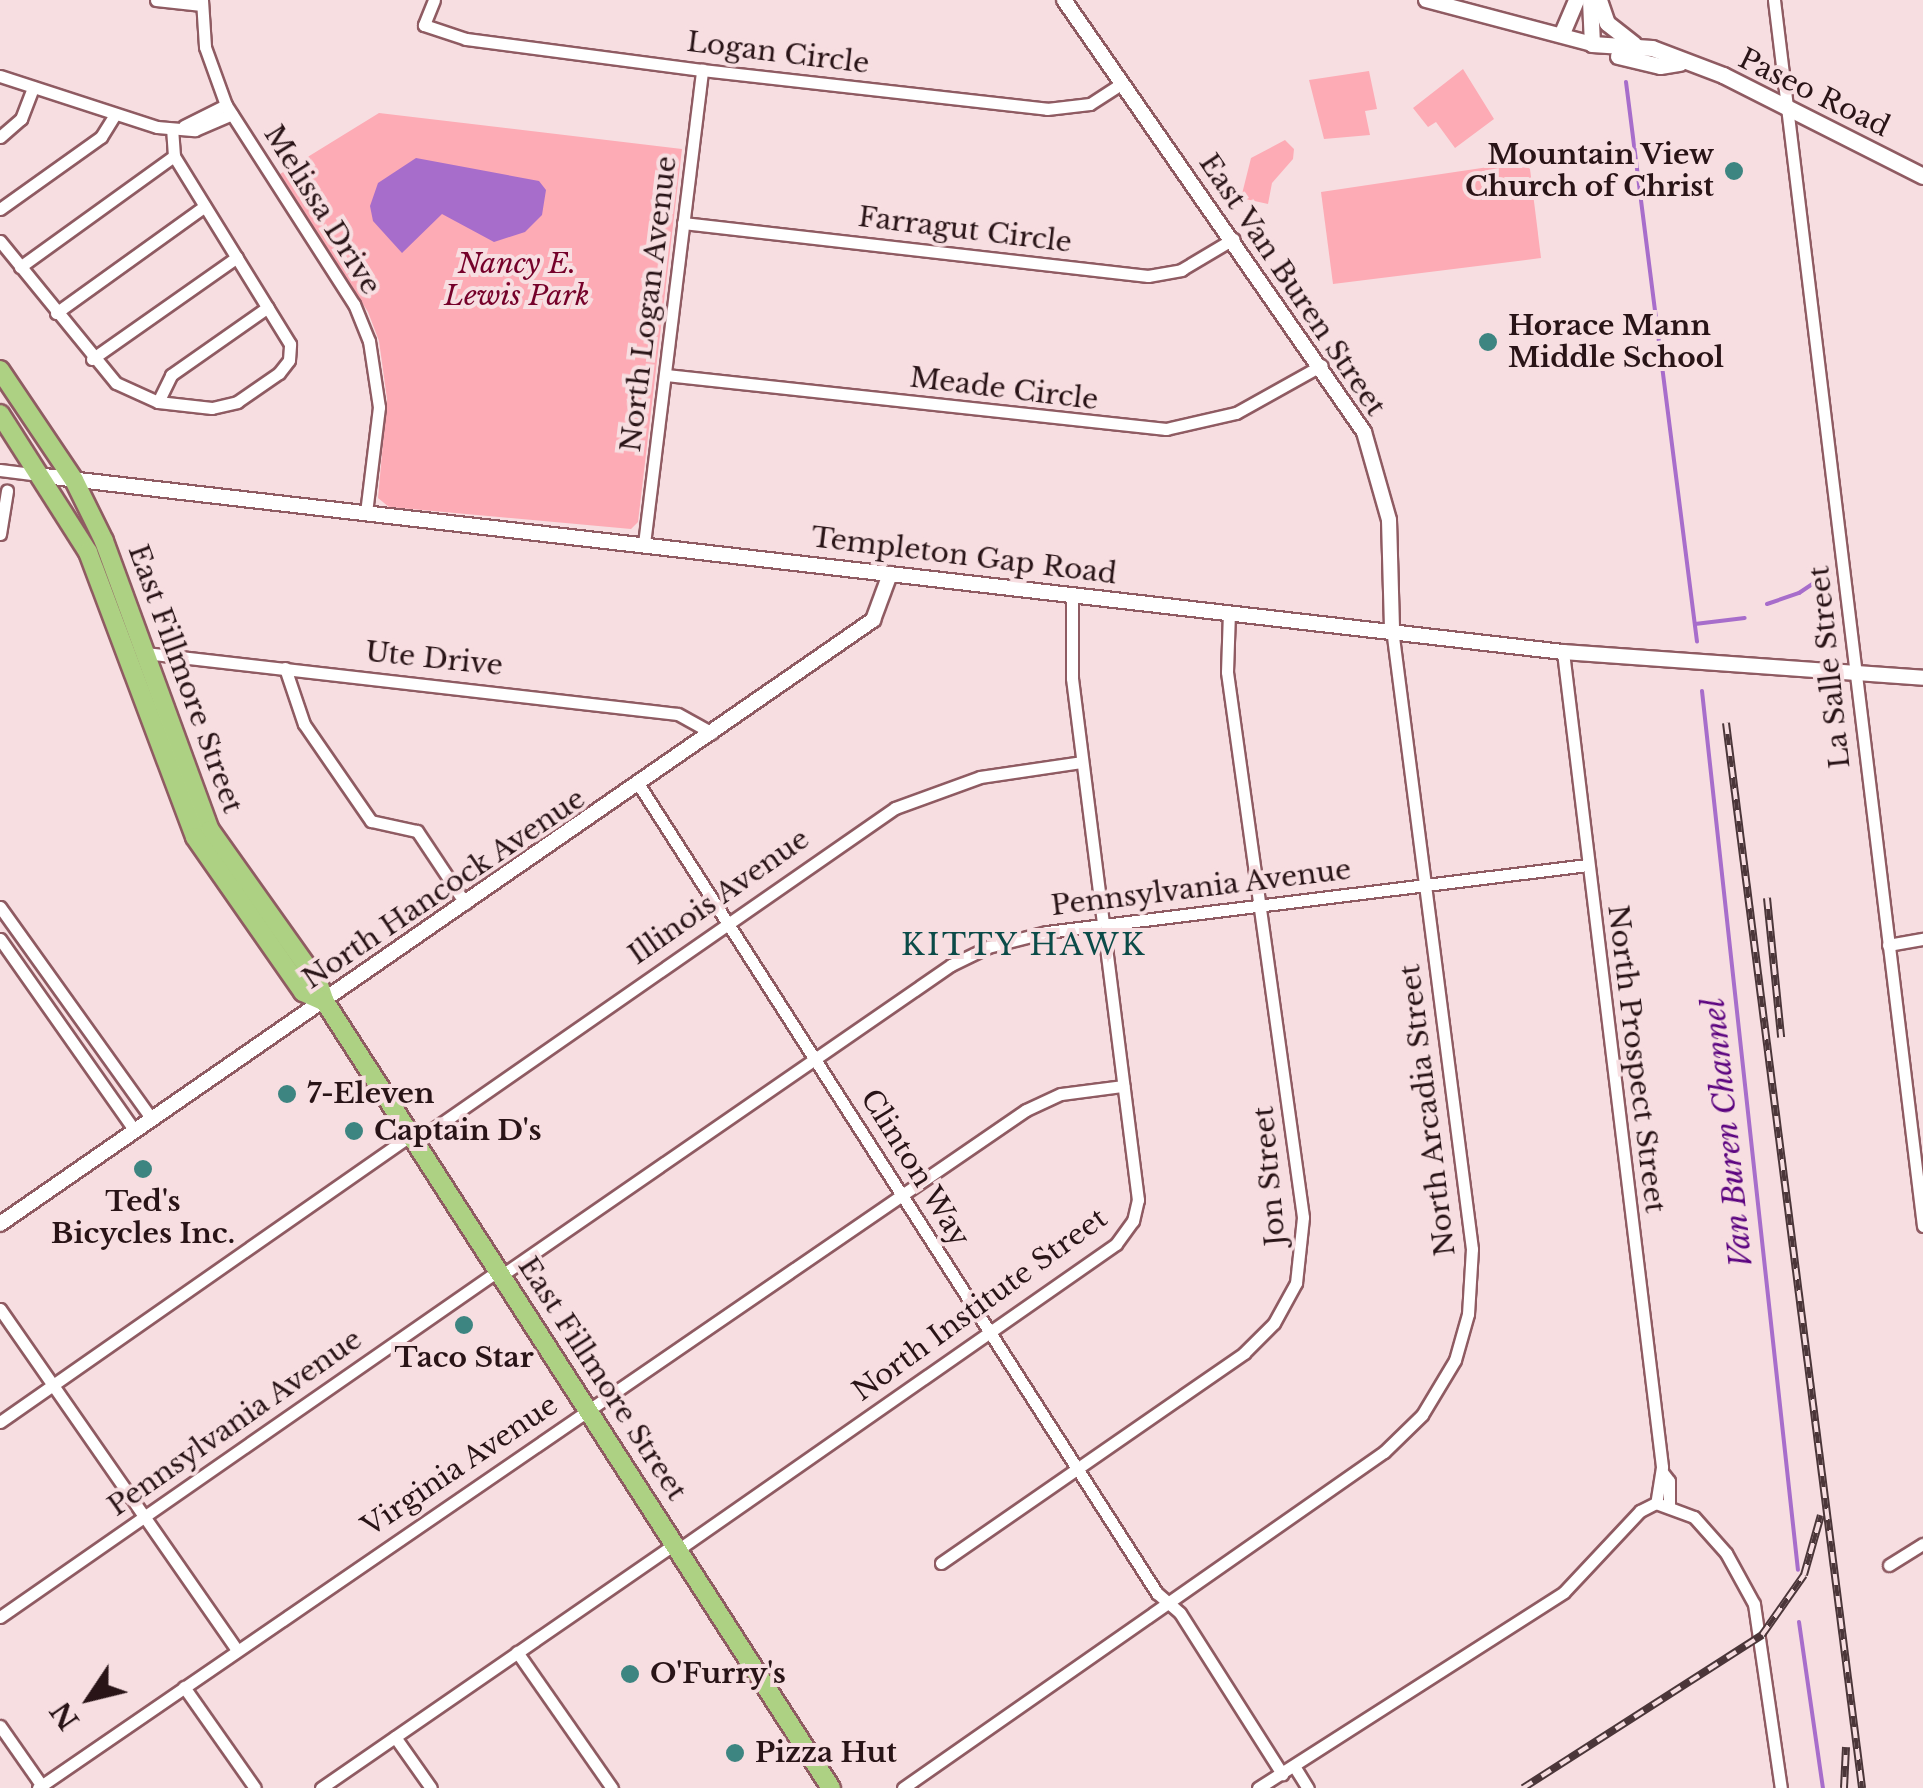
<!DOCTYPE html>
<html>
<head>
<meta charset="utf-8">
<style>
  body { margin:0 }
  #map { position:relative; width:1923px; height:1788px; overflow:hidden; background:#f7dee1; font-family:"Libre Baskerville",serif }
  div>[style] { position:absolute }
  .green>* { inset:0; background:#fdabb5 }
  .water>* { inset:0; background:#a76dcb }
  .stream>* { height:4px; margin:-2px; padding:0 2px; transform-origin:2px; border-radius:2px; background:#a76dcb }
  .roads { filter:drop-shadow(2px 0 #8f5b62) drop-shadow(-2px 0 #8f5b62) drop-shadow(0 2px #8f5b62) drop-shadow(0 -2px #8f5b62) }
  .minor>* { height:11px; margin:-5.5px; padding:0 5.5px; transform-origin:5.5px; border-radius:5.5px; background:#fff }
  .tertiary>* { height:14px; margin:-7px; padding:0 7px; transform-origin:7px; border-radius:7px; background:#fff }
  .secondary>* { height:15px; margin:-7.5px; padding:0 7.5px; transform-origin:7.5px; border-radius:7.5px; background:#fff }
  .primary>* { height:18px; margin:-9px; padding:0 9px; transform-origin:9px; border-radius:9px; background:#add183 }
  .rail>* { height:8px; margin-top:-4px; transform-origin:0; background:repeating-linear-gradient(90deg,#f7dee1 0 11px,#4b3639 0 22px); box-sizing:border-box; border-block:2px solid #4b3639 }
  .dots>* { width:28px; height:28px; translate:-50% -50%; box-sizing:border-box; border:5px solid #f7dee1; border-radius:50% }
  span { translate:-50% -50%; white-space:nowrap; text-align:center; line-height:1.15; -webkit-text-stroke:8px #f7dee1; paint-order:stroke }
  .street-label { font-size:28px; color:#291417 }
  .poi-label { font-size:28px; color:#291417; font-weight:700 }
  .right { translate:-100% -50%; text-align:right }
  .left { translate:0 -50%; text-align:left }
  .park-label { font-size:28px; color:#75012a; font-style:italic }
  .neighbourhood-label { font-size:30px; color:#0b4b48; letter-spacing:2.5px }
  .water-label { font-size:30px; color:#5c0480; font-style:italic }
  .north { position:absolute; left:40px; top:1648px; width:100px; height:100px; -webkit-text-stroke:8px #f7dee1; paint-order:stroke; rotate:235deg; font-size:28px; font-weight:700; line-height:40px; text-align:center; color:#291417 }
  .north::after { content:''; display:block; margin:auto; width:35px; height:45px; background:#291417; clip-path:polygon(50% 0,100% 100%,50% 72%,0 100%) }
</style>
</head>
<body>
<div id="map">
  <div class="green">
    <div style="clip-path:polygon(1463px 69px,1494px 119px,1455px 148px,1436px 122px,1428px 127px,1413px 108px)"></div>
    <div style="clip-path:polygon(1369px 71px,1377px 109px,1365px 111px,1370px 135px,1324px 139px,1309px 80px)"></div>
    <div style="clip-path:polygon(379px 113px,682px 149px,638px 522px,631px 529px,389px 507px,378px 498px,387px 399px,379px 341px,368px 312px,280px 174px)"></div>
    <div style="clip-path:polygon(1285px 140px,1294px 149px,1293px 159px,1272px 183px,1268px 204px,1241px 198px,1251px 158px)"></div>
    <div style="clip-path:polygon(1522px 162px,1530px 169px,1541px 258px,1333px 284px,1321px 192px)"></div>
  </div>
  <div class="water">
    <div style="clip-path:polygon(416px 158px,539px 181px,546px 190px,542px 215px,525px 232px,494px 242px,442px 214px,402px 253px,373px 221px,370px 206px,378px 183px)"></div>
  </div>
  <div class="stream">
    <div style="left:1626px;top:82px;width:564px;rotate:82.77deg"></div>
    <div style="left:1767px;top:604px;width:34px;rotate:-19deg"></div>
    <div style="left:1799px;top:593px;width:37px;rotate:-34deg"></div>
    <div style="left:1695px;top:624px;width:50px;rotate:-6.8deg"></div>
    <div style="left:1702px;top:691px;width:884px;rotate:83.77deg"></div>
    <div style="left:1799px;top:1622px;width:168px;rotate:81.8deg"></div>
  </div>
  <div class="roads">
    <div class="minor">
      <div style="left:156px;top:0;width:46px;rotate:6.2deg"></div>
      <div style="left:202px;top:0;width:47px;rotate:86.3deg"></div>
      <div style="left:205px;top:47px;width:62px;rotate:70.1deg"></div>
      <div style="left:226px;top:105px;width:237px;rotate:57.3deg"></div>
      <div style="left:354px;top:304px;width:40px;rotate:68deg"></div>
      <div style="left:369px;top:341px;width:67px;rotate:81.4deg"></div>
      <div style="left:379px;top:407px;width:107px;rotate:97deg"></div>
      <div style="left:434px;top:0;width:27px;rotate:112deg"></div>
      <div style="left:424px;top:25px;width:44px;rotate:18.4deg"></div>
      <div style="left:466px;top:39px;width:238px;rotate:7.5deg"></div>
      <div style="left:702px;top:70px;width:347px;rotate:6.4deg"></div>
      <div style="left:1047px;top:109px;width:43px;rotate:-6.6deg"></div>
      <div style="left:1090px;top:104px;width:38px;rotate:-33deg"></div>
      <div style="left:1774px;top:0;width:1235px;rotate:83.07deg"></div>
      <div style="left:0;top:76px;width:165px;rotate:18deg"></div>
      <div style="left:157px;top:127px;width:38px;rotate:5deg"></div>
      <div style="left:195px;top:130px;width:40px;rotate:-23.4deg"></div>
      <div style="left:184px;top:126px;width:47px;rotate:-26.6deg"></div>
      <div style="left:0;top:137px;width:28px;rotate:-41deg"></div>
      <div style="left:21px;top:119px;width:34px;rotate:-69deg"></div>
      <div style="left:0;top:209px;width:124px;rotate:-35.5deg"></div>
      <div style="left:101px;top:137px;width:26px;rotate:-58deg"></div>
      <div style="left:683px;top:223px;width:468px;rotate:6.5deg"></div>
      <div style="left:1148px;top:276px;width:34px;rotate:-10deg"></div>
      <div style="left:1181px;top:270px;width:61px;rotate:-30.8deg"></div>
      <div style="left:0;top:241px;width:183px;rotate:50.8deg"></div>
      <div style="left:116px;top:383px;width:46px;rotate:24.3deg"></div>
      <div style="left:158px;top:402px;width:54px;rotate:6.3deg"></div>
      <div style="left:212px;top:408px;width:26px;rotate:-13deg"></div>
      <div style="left:237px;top:402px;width:51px;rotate:-34.6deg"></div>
      <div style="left:279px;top:373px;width:16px;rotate:-52deg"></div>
      <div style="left:289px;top:360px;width:16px;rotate:-86deg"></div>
      <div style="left:290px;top:344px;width:221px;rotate:-121.7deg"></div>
      <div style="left:174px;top:156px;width:27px;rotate:-94deg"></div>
      <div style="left:20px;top:267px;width:190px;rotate:-35.8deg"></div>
      <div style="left:56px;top:313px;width:183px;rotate:-35.7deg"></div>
      <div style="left:92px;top:359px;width:177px;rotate:-35.1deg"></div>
      <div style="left:666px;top:375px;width:503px;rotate:6.16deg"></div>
      <div style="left:1166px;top:429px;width:72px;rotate:-12.9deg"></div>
      <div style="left:1236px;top:413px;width:98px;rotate:-29.2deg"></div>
      <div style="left:158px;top:402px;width:30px;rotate:-64deg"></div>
      <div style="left:171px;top:375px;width:118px;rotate:-35deg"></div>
      <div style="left:0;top:470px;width:40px;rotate:7.1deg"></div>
      <div style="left:0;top:534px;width:44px;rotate:-80.8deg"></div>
      <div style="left:644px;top:544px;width:478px;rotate:-83deg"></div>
      <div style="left:1563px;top:652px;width:821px;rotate:83.07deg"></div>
      <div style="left:1662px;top:1467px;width:36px;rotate:99deg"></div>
      <div style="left:145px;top:653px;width:536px;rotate:6.53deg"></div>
      <div style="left:678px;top:714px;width:39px;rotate:29deg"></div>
      <div style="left:285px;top:668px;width:59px;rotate:71.3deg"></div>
      <div style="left:304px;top:724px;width:118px;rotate:55.4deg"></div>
      <div style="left:371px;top:821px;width:47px;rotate:12.3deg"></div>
      <div style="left:417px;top:831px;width:87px;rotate:56.3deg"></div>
      <div style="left:639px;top:785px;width:960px;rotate:57.34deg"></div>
      <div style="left:1157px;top:1593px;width:30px;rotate:41deg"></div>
      <div style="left:1180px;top:1613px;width:191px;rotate:57.6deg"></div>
      <div style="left:0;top:907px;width:259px;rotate:54.4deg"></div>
      <div style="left:0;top:939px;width:233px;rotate:54.9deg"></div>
      <div style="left:1888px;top:945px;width:36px;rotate:-10deg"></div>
      <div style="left:416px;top:1141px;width:583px;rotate:-34.81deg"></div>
      <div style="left:895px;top:808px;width:90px;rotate:-20deg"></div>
      <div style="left:980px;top:777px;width:102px;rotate:-8.4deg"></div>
      <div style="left:502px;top:1275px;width:546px;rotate:-34.62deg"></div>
      <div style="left:951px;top:965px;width:41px;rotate:-25.9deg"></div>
      <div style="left:988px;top:947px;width:61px;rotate:-14.3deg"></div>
      <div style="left:1047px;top:932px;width:544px;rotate:-7.07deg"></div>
      <div style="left:0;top:1309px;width:415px;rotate:55.2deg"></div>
      <div style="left:0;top:1422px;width:501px;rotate:-34.93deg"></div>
      <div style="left:1662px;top:1472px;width:11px;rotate:52deg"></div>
      <div style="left:1669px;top:1481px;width:23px;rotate:90deg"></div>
      <div style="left:679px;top:1549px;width:533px;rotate:-34.91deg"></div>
      <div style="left:1116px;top:1244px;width:29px;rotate:-54deg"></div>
      <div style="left:1133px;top:1221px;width:22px;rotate:-77deg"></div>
      <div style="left:1138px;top:1200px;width:526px;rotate:-97.21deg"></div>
      <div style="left:1072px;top:678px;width:84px;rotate:-90deg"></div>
      <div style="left:941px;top:1563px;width:369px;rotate:-34.7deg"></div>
      <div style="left:1244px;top:1353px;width:42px;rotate:-45deg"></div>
      <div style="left:1274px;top:1323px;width:46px;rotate:-61.2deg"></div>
      <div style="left:1296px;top:1283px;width:66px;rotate:-83.9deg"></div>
      <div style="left:1303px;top:1217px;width:550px;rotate:-97.94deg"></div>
      <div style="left:1227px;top:672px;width:60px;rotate:-88.1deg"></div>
      <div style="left:1889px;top:1565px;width:40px;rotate:-32deg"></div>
      <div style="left:0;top:1617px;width:608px;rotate:-34.81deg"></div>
      <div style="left:517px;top:1652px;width:166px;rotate:55.1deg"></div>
      <div style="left:184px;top:1687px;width:123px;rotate:54.9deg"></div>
      <div style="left:0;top:1726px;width:73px;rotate:55deg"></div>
      <div style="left:395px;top:1737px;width:62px;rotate:54.8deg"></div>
      <div style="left:1294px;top:1766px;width:26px;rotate:58deg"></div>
      <div style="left:38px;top:1788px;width:1198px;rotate:-34.46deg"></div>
      <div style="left:1026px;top:1110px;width:38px;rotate:-25deg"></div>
      <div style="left:1061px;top:1094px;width:63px;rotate:-7.4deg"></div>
      <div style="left:321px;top:1788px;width:430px;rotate:-34.6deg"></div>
      <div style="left:903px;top:1788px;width:587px;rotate:-34.94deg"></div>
      <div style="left:1384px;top:1452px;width:53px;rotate:-44.2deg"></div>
      <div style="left:1422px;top:1415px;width:64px;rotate:-59deg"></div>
      <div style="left:1455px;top:1360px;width:48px;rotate:-74.2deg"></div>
      <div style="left:1468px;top:1314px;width:65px;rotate:-86.5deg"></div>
      <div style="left:1472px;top:1249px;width:625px;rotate:-97.35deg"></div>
      <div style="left:1258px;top:1788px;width:363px;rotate:-32.6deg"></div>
      <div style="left:1564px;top:1592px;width:111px;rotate:-46.8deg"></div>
      <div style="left:1640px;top:1511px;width:18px;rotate:-27deg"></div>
      <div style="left:1656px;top:1503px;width:40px;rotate:20.2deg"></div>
      <div style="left:1694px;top:1517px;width:48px;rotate:48.4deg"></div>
      <div style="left:1726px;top:1553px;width:58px;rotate:61.2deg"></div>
      <div style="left:1754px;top:1604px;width:186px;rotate:81.7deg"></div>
    </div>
    <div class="tertiary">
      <div style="left:1064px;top:0;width:526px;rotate:55.22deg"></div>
      <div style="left:1364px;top:432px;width:91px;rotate:74.1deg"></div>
      <div style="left:1389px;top:520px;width:109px;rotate:88.4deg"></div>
      <div style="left:1426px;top:0;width:172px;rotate:14.8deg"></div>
      <div style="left:44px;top:476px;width:1529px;rotate:6.61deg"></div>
      <div style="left:1563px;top:652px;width:361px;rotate:4.1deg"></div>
      <div style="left:0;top:1224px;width:1062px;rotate:-34.68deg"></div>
      <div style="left:873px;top:620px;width:49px;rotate:-69.7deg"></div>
    </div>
    <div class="secondary">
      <div style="left:1590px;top:0;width:44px;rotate:87.4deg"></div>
      <div style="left:1599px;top:0;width:24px;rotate:71deg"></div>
      <div style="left:1607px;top:23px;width:34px;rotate:38deg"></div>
      <div style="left:1562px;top:33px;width:36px;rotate:-67deg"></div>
      <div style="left:1592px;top:44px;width:60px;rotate:3.8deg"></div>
      <div style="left:1652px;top:48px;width:76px;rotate:20.8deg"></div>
      <div style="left:1723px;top:75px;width:224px;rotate:26.8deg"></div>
      <div style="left:1618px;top:56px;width:43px;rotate:13.4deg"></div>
      <div style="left:1660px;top:66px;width:20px;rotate:-9deg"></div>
    </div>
    <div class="primary">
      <div style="left:0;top:370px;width:133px;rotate:56.1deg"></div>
      <div style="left:74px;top:480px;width:68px;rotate:63.8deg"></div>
      <div style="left:104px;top:541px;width:308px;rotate:69.9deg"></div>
      <div style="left:210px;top:830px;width:186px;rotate:54.6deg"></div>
      <div style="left:318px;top:982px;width:21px;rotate:71deg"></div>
      <div style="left:325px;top:1002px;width:935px;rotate:57.23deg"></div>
      <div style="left:0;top:414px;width:164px;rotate:57.5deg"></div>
      <div style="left:88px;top:552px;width:304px;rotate:69.4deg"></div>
      <div style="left:195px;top:837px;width:189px;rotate:55.1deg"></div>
      <div style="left:303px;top:992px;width:24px;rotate:24deg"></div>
    </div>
  </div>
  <div class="rail">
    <div style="left:1726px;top:723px;width:1074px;rotate:82.72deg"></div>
    <div style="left:1767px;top:898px;width:140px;rotate:84.2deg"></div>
    <div style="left:1523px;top:1788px;width:284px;rotate:-32.6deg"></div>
    <div style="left:1762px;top:1635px;width:73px;rotate:-55deg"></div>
    <div style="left:1804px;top:1575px;width:62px;rotate:-74.2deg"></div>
    <div style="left:1844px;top:1788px;width:41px;rotate:-87.2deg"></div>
  </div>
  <div class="dots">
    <div style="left:1734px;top:171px;background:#3d8581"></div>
    <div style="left:1488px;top:342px;background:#3d8581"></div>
    <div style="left:287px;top:1094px;background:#3d8581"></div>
    <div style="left:354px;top:1131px;background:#3d8581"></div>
    <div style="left:143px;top:1169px;background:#3d8581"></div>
    <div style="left:464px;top:1325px;background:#3d8581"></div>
    <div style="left:630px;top:1674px;background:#3d8581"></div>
    <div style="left:735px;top:1753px;background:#3d8581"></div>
  </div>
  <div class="street-label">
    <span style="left:778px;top:53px;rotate:7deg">Logan Circle</span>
    <span style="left:1814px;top:93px;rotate:26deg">Paseo Road</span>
    <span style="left:322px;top:210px;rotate:58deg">Melissa Drive</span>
    <span style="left:965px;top:230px;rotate:7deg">Farragut Circle</span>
    <span style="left:1292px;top:285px;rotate:56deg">East Van Buren Street</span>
    <span style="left:649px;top:304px;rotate:-83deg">North Logan Avenue</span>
    <span style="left:1004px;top:389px;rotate:7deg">Meade Circle</span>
    <span style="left:964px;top:556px;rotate:7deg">Templeton Gap Road</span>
    <span style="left:434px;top:659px;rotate:6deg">Ute Drive</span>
    <span style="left:1830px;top:667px;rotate:-96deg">La Salle Street</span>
    <span style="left:185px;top:679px;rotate:70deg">East Fillmore Street</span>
    <span style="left:1201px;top:888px;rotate:-7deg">Pennsylvania Avenue</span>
    <span style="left:444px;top:889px;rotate:-34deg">North Hancock Avenue</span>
    <span style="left:719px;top:897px;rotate:-35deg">Illinois Avenue</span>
    <span style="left:1636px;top:1059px;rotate:83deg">North Prospect Street</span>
    <span style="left:1428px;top:1110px;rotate:-97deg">North Arcadia Street</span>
    <span style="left:915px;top:1168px;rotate:58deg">Clinton Way</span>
    <span style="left:1270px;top:1176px;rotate:-95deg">Jon Street</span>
    <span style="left:980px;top:1305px;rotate:-36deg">North Institute Street</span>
    <span style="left:602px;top:1379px;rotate:57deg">East Fillmore Street</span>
    <span style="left:235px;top:1423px;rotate:-35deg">Pennsylvania Avenue</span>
    <span style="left:460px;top:1466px;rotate:-34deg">Virginia Avenue</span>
  </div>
  <div class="poi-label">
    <span class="right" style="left:1714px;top:171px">Mountain View<br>Church of Christ</span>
    <span class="left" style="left:1508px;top:342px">Horace Mann<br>Middle School</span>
    <span class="left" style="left:307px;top:1094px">7-Eleven</span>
    <span class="left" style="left:374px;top:1131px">Captain D's</span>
    <span style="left:143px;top:1218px">Ted's<br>Bicycles Inc.</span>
    <span style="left:464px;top:1358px">Taco Star</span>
    <span class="left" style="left:650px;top:1674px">O'Furry's</span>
    <span class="left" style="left:755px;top:1753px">Pizza Hut</span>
  </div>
  <div class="park-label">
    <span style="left:517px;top:280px">Nancy E.<br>Lewis Park</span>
  </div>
  <div class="neighbourhood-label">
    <span style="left:1024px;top:945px">KITTY HAWK</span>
  </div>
  <div class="water-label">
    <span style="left:1728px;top:1133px;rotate:-96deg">Van Buren Channel</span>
  </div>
  <div class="north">N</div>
</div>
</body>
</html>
